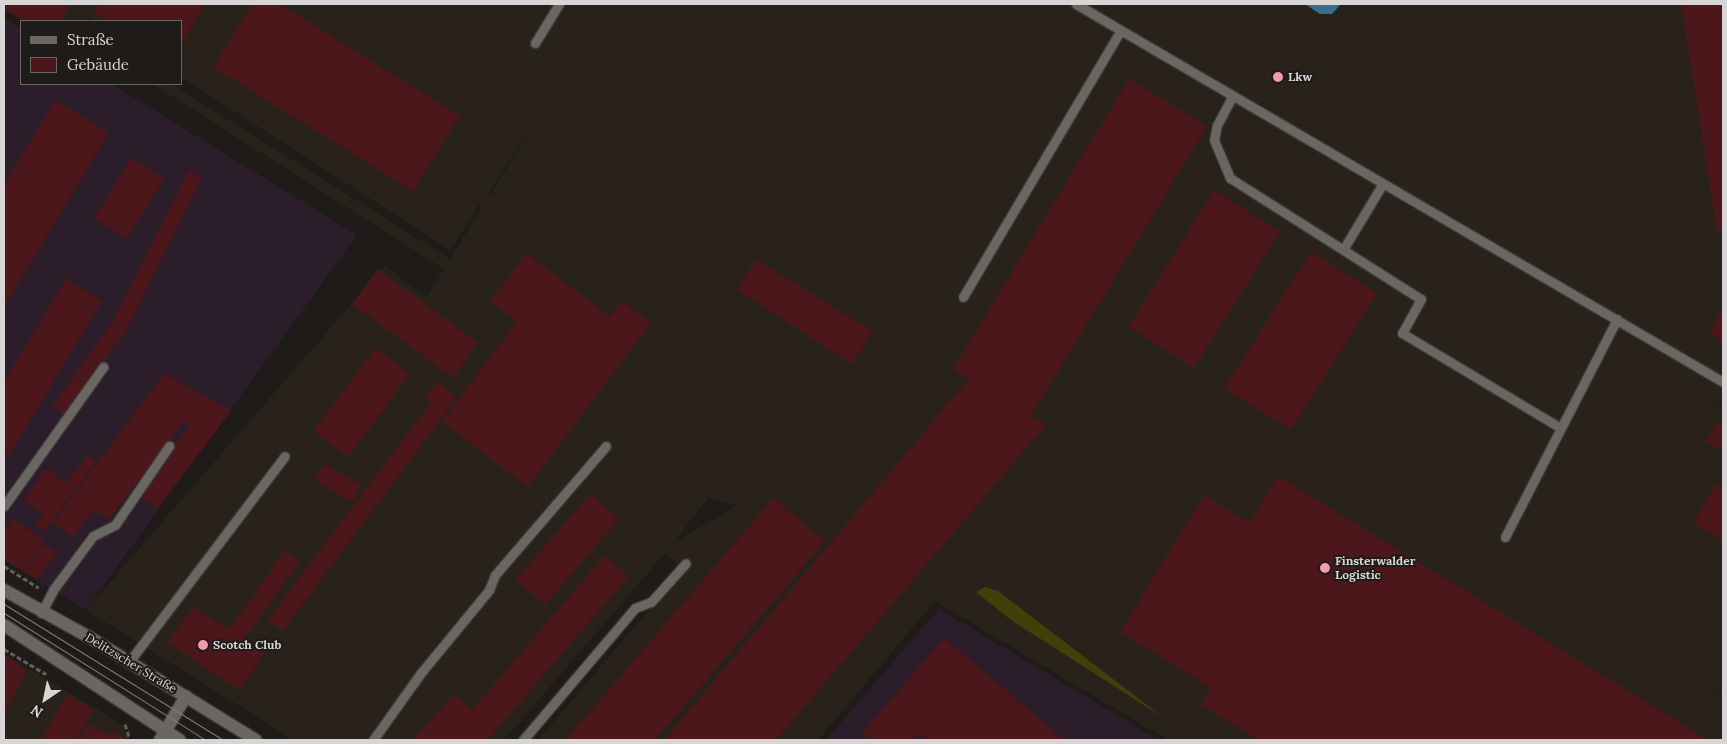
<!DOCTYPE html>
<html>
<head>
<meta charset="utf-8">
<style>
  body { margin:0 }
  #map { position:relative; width:1727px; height:744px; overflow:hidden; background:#1e1b18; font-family:Lora,serif }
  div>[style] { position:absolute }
  .built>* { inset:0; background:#29221b }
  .industrial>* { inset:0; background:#2b1d29 }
  .green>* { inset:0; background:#3f4109 }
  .water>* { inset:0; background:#356e8e }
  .building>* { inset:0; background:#4b171a }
  .path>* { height:3px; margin-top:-1.5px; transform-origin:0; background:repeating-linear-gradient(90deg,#615f5c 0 5px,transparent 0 7.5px) }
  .roads { filter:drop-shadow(1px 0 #3a3836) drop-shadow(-1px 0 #3a3836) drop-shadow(0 1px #3a3836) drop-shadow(0 -1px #3a3836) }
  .service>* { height:9px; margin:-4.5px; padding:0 4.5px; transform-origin:4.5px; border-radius:4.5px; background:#6a6763 }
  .tertiary>* { height:12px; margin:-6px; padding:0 6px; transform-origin:6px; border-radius:6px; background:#6a6763 }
  .secondary>* { height:12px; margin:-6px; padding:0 6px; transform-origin:6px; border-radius:6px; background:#6a6763 }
  .tram>* { height:1px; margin:-0.5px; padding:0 0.5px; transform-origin:0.5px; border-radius:0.5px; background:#7f7c7a }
  .dots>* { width:14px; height:14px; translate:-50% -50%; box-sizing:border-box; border:2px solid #1e1b18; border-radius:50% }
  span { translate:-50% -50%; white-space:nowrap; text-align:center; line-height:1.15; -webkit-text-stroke:4px #1e1b18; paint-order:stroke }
  .poi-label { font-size:12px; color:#d8d6d4; font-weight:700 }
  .left { translate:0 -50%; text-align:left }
  .street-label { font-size:12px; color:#d8d6d4 }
  .frame { position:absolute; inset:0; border:5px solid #d8d6d4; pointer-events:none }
  .legend { position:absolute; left:20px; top:20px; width:162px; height:65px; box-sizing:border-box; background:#1e1b18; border:1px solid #686663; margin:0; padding:6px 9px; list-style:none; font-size:15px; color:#d8d6d4 }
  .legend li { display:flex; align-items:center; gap:10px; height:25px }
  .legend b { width:25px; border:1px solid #686663 }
  .north { position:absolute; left:20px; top:674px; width:50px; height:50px; -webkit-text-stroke:4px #1e1b18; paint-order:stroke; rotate:214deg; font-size:14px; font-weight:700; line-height:20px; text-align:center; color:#d8d6d4 }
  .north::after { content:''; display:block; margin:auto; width:18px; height:22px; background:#d8d6d4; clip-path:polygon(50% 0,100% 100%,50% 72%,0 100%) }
</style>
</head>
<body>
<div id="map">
  <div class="built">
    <div style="clip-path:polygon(evenodd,4px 4px,1723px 4px,1723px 407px,1699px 393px,1723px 408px,1723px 696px,1683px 671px,1723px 697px,1723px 740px,1168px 740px,935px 601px,818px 740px,538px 740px,684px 569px,665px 553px,504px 740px,294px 740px,86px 610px,385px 265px,426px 298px,444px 269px,153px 84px,171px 84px,450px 259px,483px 207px,479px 205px,450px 250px,181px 77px,181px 21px,95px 21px,84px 15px,90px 21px,24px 21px,4px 10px,4px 4px,536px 121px,490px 195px,488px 193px,536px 121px,4px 4px,709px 497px,731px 505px,737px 502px,730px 510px,673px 543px,709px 497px)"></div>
    <div style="clip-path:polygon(4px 654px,122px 724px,128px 740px,4px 740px)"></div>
  </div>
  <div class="industrial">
    <div style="clip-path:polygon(4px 17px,21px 28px,21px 84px,112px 84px,357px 235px,86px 610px,4px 560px)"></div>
    <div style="clip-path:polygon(939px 609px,1158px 740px,826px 740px)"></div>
  </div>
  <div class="green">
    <div style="clip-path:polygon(985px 587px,998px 591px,1164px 718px,1011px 620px,976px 592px)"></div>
  </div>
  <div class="water">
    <div style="clip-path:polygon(1305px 4px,1341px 4px,1332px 14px,1320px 14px)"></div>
  </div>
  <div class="building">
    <div style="clip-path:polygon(4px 4px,71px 4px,61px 21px,24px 21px,4px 9px)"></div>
    <div style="clip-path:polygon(99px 4px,206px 4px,181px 44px,181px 21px,106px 21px,93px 13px)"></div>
    <div style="clip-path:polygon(252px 4px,279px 4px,460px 116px,413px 191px,213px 67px)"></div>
    <div style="clip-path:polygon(1681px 4px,1723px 4px,1723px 231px,1717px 232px)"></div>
    <div style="clip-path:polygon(1129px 79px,1207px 126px,1031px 416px,1046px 425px,776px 740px,664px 740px,969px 379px,953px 369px)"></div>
    <div style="clip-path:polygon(55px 100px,109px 133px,4px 307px,4px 185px)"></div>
    <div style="clip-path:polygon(131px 158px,164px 179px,127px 239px,94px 219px)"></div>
    <div style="clip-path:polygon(189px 170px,202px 178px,127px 329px,65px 416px,52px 406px,112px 322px)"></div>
    <div style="clip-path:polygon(1214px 190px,1280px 232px,1194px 368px,1128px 327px)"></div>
    <div style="clip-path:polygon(1311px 252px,1377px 293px,1291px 430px,1224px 388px)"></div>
    <div style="clip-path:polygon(526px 253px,610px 317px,622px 301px,651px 323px,528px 487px,442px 422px,517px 321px,490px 301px)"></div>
    <div style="clip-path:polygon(756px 259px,872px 331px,852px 364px,737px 290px)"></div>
    <div style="clip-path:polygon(378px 269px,478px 343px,453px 378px,352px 304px)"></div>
    <div style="clip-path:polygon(66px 279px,102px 301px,10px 454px,4px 451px,4px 381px)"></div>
    <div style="clip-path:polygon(1723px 308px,1723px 341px,1709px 332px)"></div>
    <div style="clip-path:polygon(375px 348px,410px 374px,348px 457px,313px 431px)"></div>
    <div style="clip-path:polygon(164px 373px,231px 411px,157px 509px,138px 495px,190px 425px,184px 421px,108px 520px,94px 509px,73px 537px,53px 523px)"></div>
    <div style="clip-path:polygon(437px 382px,457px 397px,283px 631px,268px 620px,431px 402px,425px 398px)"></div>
    <div style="clip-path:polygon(1717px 423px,1723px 427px,1723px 451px,1706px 441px)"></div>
    <div style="clip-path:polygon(87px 455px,96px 462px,44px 532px,35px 525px,43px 515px,23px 500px,46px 468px,66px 483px)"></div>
    <div style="clip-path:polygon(324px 464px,361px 485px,352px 502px,315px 480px)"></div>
    <div style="clip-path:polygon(1278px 476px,1708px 740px,1258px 740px,1201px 705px,1211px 688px,1165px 659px,1203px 598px,1164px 659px,1120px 632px,1204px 495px,1249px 523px)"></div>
    <div style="clip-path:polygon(1717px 483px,1723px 487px,1723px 541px,1693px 523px)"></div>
    <div style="clip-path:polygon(590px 494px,619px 519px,545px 605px,515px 580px)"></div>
    <div style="clip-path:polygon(773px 498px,825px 541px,655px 740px,566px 740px)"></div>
    <div style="clip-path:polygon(13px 519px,44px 540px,22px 571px,4px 559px,4px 532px)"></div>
    <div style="clip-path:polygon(43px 544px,57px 553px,37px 580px,23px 571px)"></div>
    <div style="clip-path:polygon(285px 551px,300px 562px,243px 640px,264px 654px,240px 690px,167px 642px,193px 607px,228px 630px)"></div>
    <div style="clip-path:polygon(604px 556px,629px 576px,487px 740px,413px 740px,454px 694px,472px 710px)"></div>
    <div style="clip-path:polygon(944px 638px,1065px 740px,929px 740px,920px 733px,914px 740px,870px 740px,862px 733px)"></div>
    <div style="clip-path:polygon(4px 655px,27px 670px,4px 714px)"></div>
    <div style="clip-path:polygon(67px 694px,94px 709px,76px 740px,45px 740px,42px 738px)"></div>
    <div style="clip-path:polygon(88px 724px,109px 735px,111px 731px,129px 740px,84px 740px,80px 738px)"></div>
  </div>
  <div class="path">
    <div style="left:4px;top:566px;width:41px;rotate:32.2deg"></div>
    <div style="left:4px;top:649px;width:49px;rotate:30.8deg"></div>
    <div style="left:125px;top:724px;width:17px;rotate:73deg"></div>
  </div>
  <div class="roads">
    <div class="service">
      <div style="left:1076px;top:4px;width:749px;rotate:30.29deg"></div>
      <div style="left:535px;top:43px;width:46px;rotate:-58.4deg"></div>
      <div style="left:1232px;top:97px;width:32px;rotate:118deg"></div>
      <div style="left:1217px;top:125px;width:15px;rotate:101deg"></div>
      <div style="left:1214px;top:140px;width:41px;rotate:67.2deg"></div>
      <div style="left:1230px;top:178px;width:226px;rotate:32.4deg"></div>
      <div style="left:1421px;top:299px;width:39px;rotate:119deg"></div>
      <div style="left:1402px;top:333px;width:185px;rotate:30.9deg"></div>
      <div style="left:1344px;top:248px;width:74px;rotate:-58.9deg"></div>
      <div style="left:963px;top:297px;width:309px;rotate:-59.4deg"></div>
      <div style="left:4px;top:506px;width:171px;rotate:-54.5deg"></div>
      <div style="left:1505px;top:537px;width:245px;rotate:-62.8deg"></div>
      <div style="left:41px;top:613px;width:26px;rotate:-62deg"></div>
      <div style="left:53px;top:590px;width:67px;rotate:-53.5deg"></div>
      <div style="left:93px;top:536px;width:25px;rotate:-27deg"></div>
      <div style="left:115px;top:525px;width:96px;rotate:-55.6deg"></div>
      <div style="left:129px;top:662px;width:258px;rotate:-52.9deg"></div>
      <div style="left:373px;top:740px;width:81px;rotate:-54.5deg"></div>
      <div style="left:420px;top:674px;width:109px;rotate:-50.6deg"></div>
      <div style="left:489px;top:590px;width:16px;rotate:-68deg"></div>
      <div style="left:495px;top:575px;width:170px;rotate:-49.3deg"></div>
      <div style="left:523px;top:740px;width:173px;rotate:-49.7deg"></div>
      <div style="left:635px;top:608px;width:17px;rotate:-21deg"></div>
      <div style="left:651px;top:602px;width:52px;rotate:-48.1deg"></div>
    </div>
    <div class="tertiary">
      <div style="left:160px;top:740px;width:51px;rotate:-59.4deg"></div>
    </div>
    <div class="secondary">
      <div style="left:4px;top:590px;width:97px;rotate:28.9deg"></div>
      <div style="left:89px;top:637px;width:196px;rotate:31.7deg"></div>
      <div style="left:4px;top:625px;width:210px;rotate:33.2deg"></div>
    </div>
  </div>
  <div class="tram">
    <div style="left:4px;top:604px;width:258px;rotate:31.8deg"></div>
    <div style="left:4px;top:613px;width:239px;rotate:32.2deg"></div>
  </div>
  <div class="dots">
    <div style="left:1278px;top:77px;background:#f29aae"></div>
    <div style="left:1325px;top:568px;background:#f29aae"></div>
    <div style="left:203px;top:645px;background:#f29aae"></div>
  </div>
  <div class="poi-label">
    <span class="left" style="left:1288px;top:77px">Lkw</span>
    <span class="left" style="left:1335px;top:568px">Finsterwalder<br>Logistic</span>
    <span class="left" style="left:213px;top:645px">Scotch Club</span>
  </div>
  <div class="street-label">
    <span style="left:131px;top:663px;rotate:31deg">Delitzscher Straße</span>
  </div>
  <div class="frame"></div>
  <ul class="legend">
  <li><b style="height:6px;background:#6a6763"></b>Straße</li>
  <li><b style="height:14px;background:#4b171a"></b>Gebäude</li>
  </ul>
  <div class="north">N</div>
</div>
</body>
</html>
